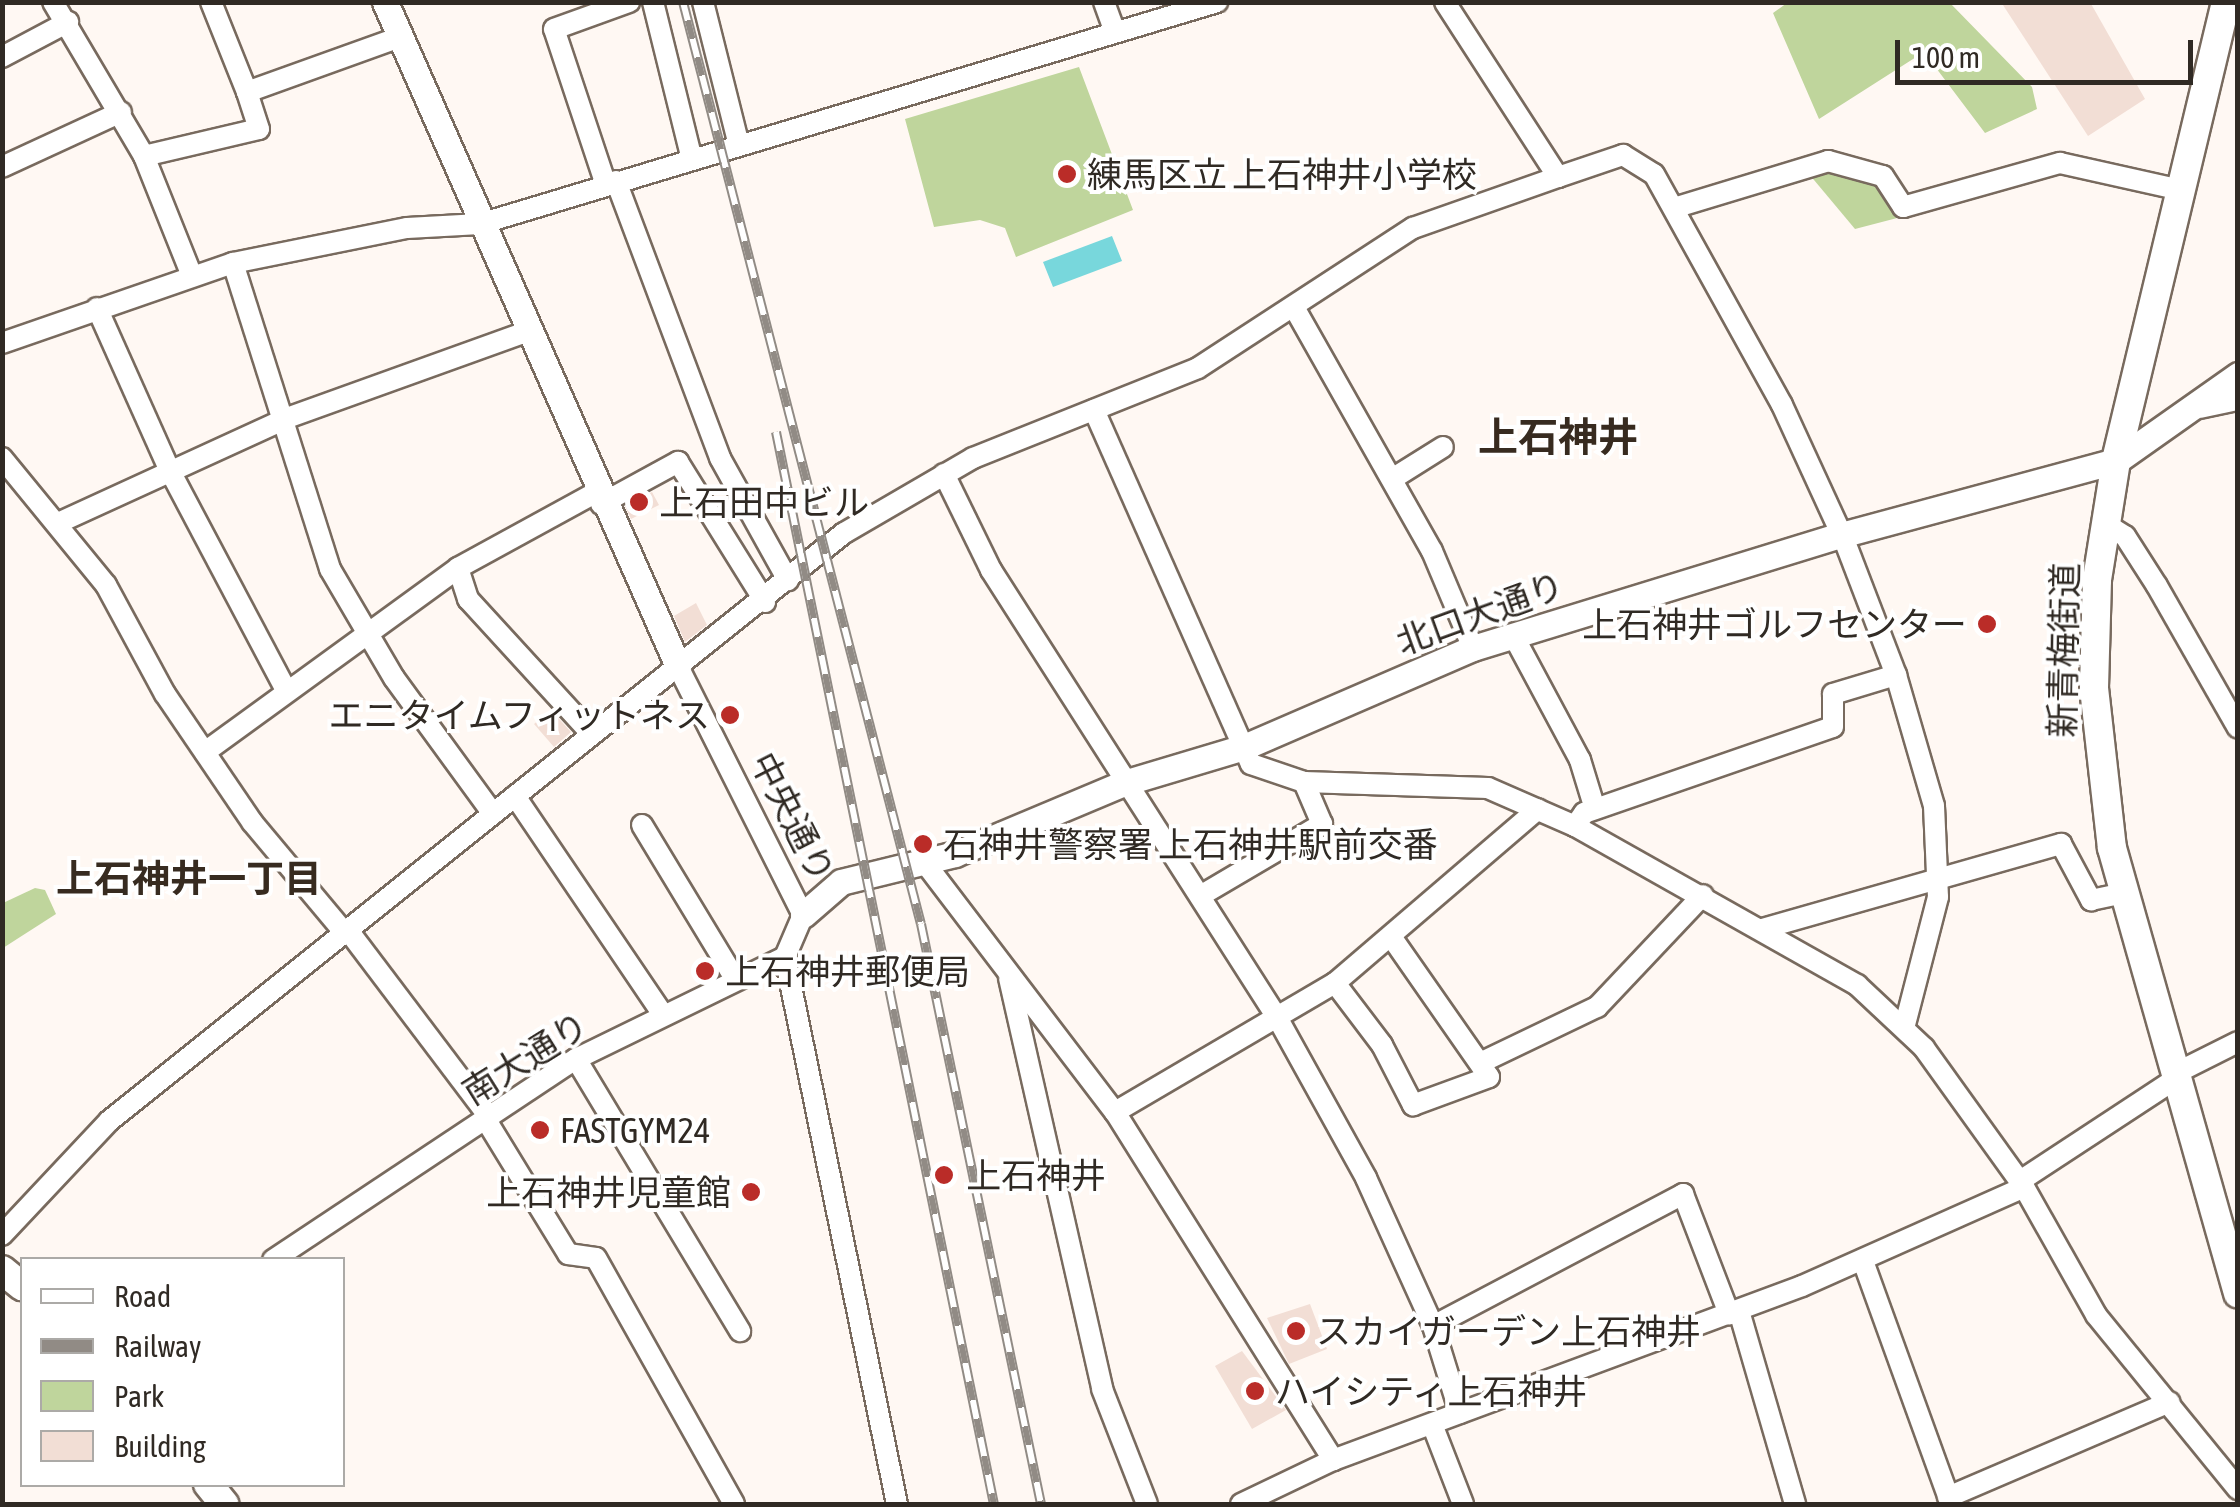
<!DOCTYPE html>
<html>
<head>
<meta charset="utf-8">
<style>
  body { margin:0 }
  #map { position:relative; width:2240px; height:1507px; overflow:hidden; background:#fff8f3; font-family:"Asap Condensed","Noto Sans JP",sans-serif }
  div>[style] { position:absolute }
  .green>* { inset:0; background:#bfd59c }
  .water>* { inset:0; background:#78d7dc }
  .building>* { inset:0; background:#f2ded5 }
  .roads { filter:drop-shadow(2px 0 #786a5e) drop-shadow(-2px 0 #786a5e) drop-shadow(0 2px #786a5e) drop-shadow(0 -2px #786a5e) }
  .minor>* { height:20px; margin:-10px; padding:0 10px; transform-origin:10px; border-radius:10px; background:#fff }
  .tertiary>* { height:25px; margin:-12.5px; padding:0 12.5px; transform-origin:12.5px; border-radius:12.5px; background:#fff }
  .secondary>* { height:28px; margin:-14px; padding:0 14px; transform-origin:14px; border-radius:14px; background:#fff }
  .rail>* { height:10px; margin-top:-5px; transform-origin:0; background:repeating-linear-gradient(90deg,#fff 0 19px,#918b85 0 38px); box-sizing:border-box; border-block:2px solid #918b85 }
  .dots>* { width:28px; height:28px; translate:-50% -50%; box-sizing:border-box; border:5px solid #fff; border-radius:50% }
  span { translate:-50% -50%; white-space:nowrap; text-align:center; line-height:1.15; -webkit-text-stroke:8px #fff; paint-order:stroke }
  .poi-label { font-size:35px; color:#302a24 }
  .left { translate:0 -50%; text-align:left }
  .right { translate:-100% -50%; text-align:right }
  .street-label { font-size:35px; color:#302a24 }
  .neighbourhood-label { font-size:38px; color:#372b20; font-weight:700 }
  .quarter-label { font-size:40px; color:#372b20; font-weight:700 }
  .frame { position:absolute; inset:0; border:5px solid #302a24; pointer-events:none }
  .legend { position:absolute; left:20px; top:1257px; width:325px; height:230px; box-sizing:border-box; background:#fff; border:2px solid #acaaa7; margin:0; padding:12px 18px; list-style:none; font-size:30px; color:#302a24 }
  .legend li { display:flex; align-items:center; gap:20px; height:50px }
  .legend b { width:50px; border:2px solid #acaaa7 }
  .scale { position:absolute; left:1895px; top:40px; width:298px; height:45px; box-sizing:border-box; border:5px solid #302a24; border-top:0; padding-left:12px; font-size:30px; line-height:35px; white-space:nowrap; color:#302a24; -webkit-text-stroke:8px #fff; paint-order:stroke }
</style>
</head>
<body>
<div id="map">
  <div class="green">
    <div style="clip-path:polygon(1787px 3px,1950px 3px,2032px 87px,2037px 109px,1985px 133px,1924px 52px,1819px 119px,1773px 13px)"></div>
    <div style="clip-path:polygon(1079px 67px,1133px 210px,1016px 257px,1005px 228px,980px 220px,934px 227px,905px 119px)"></div>
    <div style="clip-path:polygon(1847px 170px,1882px 183px,1901px 217px,1855px 229px,1809px 174px)"></div>
    <div style="clip-path:polygon(35px 888px,45px 890px,56px 914px,3px 948px,3px 903px)"></div>
  </div>
  <div class="water">
    <div style="clip-path:polygon(1112px 236px,1122px 261px,1053px 287px,1043px 262px)"></div>
  </div>
  <div class="building">
    <div style="clip-path:polygon(2001px 2px,2090px 2px,2145px 99px,2088px 136px)"></div>
    <div style="clip-path:polygon(652px 492px,659px 505px,631px 519px,625px 506px)"></div>
    <div style="clip-path:polygon(696px 603px,707px 625px,685px 642px,674px 616px)"></div>
    <div style="clip-path:polygon(551px 710px,571px 732px,554px 747px,534px 724px)"></div>
    <div style="clip-path:polygon(1310px 1304px,1327px 1349px,1289px 1364px,1267px 1318px)"></div>
    <div style="clip-path:polygon(1242px 1351px,1286px 1410px,1252px 1429px,1215px 1366px)"></div>
  </div>
  <div class="roads">
    <div class="minor">
      <div style="left:53px;top:2px;width:179px;rotate:59.4deg"></div>
      <div style="left:144px;top:156px;width:129px;rotate:68.2deg"></div>
      <div style="left:211px;top:2px;width:97px;rotate:68.2deg"></div>
      <div style="left:653px;top:2px;width:159px;rotate:76.1deg"></div>
      <div style="left:703px;top:2px;width:143px;rotate:75.9deg"></div>
      <div style="left:1104px;top:2px;width:32px;rotate:70deg"></div>
      <div style="left:2px;top:57px;width:75px;rotate:-27.9deg"></div>
      <div style="left:144px;top:156px;width:118px;rotate:-13.2deg"></div>
      <div style="left:259px;top:129px;width:39px;rotate:-108deg"></div>
      <div style="left:247px;top:92px;width:163px;rotate:-19.8deg"></div>
      <div style="left:2px;top:167px;width:131px;rotate:-24.8deg"></div>
      <div style="left:1558px;top:177px;width:69px;rotate:-18.7deg"></div>
      <div style="left:1623px;top:155px;width:36px;rotate:32deg"></div>
      <div style="left:1654px;top:174px;width:264px;rotate:61deg"></div>
      <div style="left:1782px;top:405px;width:151px;rotate:65.3deg"></div>
      <div style="left:1845px;top:542px;width:142px;rotate:69deg"></div>
      <div style="left:1896px;top:675px;width:136px;rotate:73.8deg"></div>
      <div style="left:1934px;top:806px;width:91px;rotate:87.5deg"></div>
      <div style="left:1938px;top:897px;width:132px;rotate:104.5deg"></div>
      <div style="left:616px;top:181px;width:296px;rotate:69.4deg"></div>
      <div style="left:720px;top:458px;width:140px;rotate:60.9deg"></div>
      <div style="left:606px;top:185px;width:164px;rotate:-108.4deg"></div>
      <div style="left:554px;top:29px;width:80px;rotate:-19.8deg"></div>
      <div style="left:1677px;top:207px;width:158px;rotate:-16.9deg"></div>
      <div style="left:1828px;top:161px;width:57px;rotate:15.3deg"></div>
      <div style="left:1883px;top:176px;width:37px;rotate:57deg"></div>
      <div style="left:1903px;top:207px;width:163px;rotate:-15.7deg"></div>
      <div style="left:2060px;top:163px;width:124px;rotate:12.6deg"></div>
      <div style="left:233px;top:263px;width:321px;rotate:72.4deg"></div>
      <div style="left:330px;top:569px;width:126px;rotate:59.6deg"></div>
      <div style="left:394px;top:678px;width:168px;rotate:53.9deg"></div>
      <div style="left:97px;top:308px;width:179px;rotate:65.9deg"></div>
      <div style="left:170px;top:471px;width:248px;rotate:62.1deg"></div>
      <div style="left:1295px;top:309px;width:278px;rotate:60.5deg"></div>
      <div style="left:1432px;top:551px;width:105px;rotate:67.1deg"></div>
      <div style="left:2px;top:343px;width:244px;rotate:-19.1deg"></div>
      <div style="left:233px;top:263px;width:177px;rotate:-11.4deg"></div>
      <div style="left:407px;top:228px;width:73px;rotate:-3.1deg"></div>
      <div style="left:480px;top:224px;width:770px;rotate:-16.76deg"></div>
      <div style="left:2200px;top:408px;width:39px;rotate:-12deg"></div>
      <div style="left:1094px;top:410px;width:387px;rotate:66.1deg"></div>
      <div style="left:1251px;top:764px;width:56px;rotate:18.8deg"></div>
      <div style="left:1304px;top:782px;width:184px;rotate:1.9deg"></div>
      <div style="left:1488px;top:788px;width:95px;rotate:23.6deg"></div>
      <div style="left:1575px;top:826px;width:324px;rotate:29.4deg"></div>
      <div style="left:1857px;top:985px;width:92px;rotate:43.2deg"></div>
      <div style="left:1924px;top:1048px;width:171px;rotate:54.3deg"></div>
      <div style="left:2024px;top:1187px;width:147px;rotate:60.6deg"></div>
      <div style="left:2096px;top:1315px;width:225px;rotate:50.8deg"></div>
      <div style="left:2px;top:458px;width:164px;rotate:50.7deg"></div>
      <div style="left:106px;top:585px;width:124px;rotate:61.6deg"></div>
      <div style="left:165px;top:694px;width:155px;rotate:55.8deg"></div>
      <div style="left:252px;top:822px;width:143px;rotate:50.1deg"></div>
      <div style="left:944px;top:474px;width:107px;rotate:63.9deg"></div>
      <div style="left:991px;top:570px;width:533px;rotate:57.41deg"></div>
      <div style="left:1278px;top:1019px;width:182px;rotate:61deg"></div>
      <div style="left:1366px;top:1178px;width:162px;rotate:65.6deg"></div>
      <div style="left:1433px;top:1326px;width:91px;rotate:72.8deg"></div>
      <div style="left:1392px;top:479px;width:60px;rotate:-32.1deg"></div>
      <div style="left:601px;top:504px;width:88px;rotate:-28.6deg"></div>
      <div style="left:678px;top:462px;width:165px;rotate:58.1deg"></div>
      <div style="left:58px;top:523px;width:252px;rotate:-24.6deg"></div>
      <div style="left:287px;top:418px;width:254px;rotate:-19.8deg"></div>
      <div style="left:2104px;top:523px;width:25px;rotate:32deg"></div>
      <div style="left:2125px;top:536px;width:59px;rotate:57.4deg"></div>
      <div style="left:2157px;top:586px;width:163px;rotate:60.3deg"></div>
      <div style="left:458px;top:568px;width:33px;rotate:72deg"></div>
      <div style="left:468px;top:599px;width:182px;rotate:47.5deg"></div>
      <div style="left:1513px;top:635px;width:142px;rotate:61.8deg"></div>
      <div style="left:1580px;top:760px;width:51px;rotate:73deg"></div>
      <div style="left:205px;top:752px;width:313px;rotate:-36deg"></div>
      <div style="left:458px;top:568px;width:156px;rotate:-28.7deg"></div>
      <div style="left:515px;top:796px;width:264px;rotate:55.9deg"></div>
      <div style="left:642px;top:825px;width:181px;rotate:58.8deg"></div>
      <div style="left:1575px;top:826px;width:16px;rotate:-55deg"></div>
      <div style="left:1584px;top:813px;width:263px;rotate:-19.1deg"></div>
      <div style="left:1833px;top:727px;width:33px;rotate:-90deg"></div>
      <div style="left:1833px;top:694px;width:66px;rotate:-16.8deg"></div>
      <div style="left:925px;top:863px;width:313px;rotate:52.7deg"></div>
      <div style="left:1115px;top:1112px;width:411px;rotate:57.9deg"></div>
      <div style="left:1200px;top:896px;width:142px;rotate:-30.5deg"></div>
      <div style="left:1322px;top:824px;width:46px;rotate:-113.2deg"></div>
      <div style="left:347px;top:929px;width:237px;rotate:52.9deg"></div>
      <div style="left:1762px;top:929px;width:311px;rotate:-15.9deg"></div>
      <div style="left:2061px;top:844px;width:64px;rotate:61.8deg"></div>
      <div style="left:2091px;top:900px;width:35px;rotate:-12deg"></div>
      <div style="left:785px;top:957px;width:558px;rotate:78.43deg"></div>
      <div style="left:1009px;top:978px;width:421px;rotate:77.2deg"></div>
      <div style="left:1102px;top:1389px;width:123px;rotate:68.6deg"></div>
      <div style="left:1335px;top:983px;width:78px;rotate:52.8deg"></div>
      <div style="left:1382px;top:1045px;width:68px;rotate:62.7deg"></div>
      <div style="left:1413px;top:1105px;width:81px;rotate:-20.2deg"></div>
      <div style="left:1489px;top:1077px;width:169px;rotate:-124.9deg"></div>
      <div style="left:576px;top:1059px;width:318px;rotate:58.9deg"></div>
      <div style="left:1480px;top:1063px;width:130px;rotate:-25.6deg"></div>
      <div style="left:1597px;top:1007px;width:154px;rotate:-46.6deg"></div>
      <div style="left:2176px;top:1073px;width:69px;rotate:-26.6deg"></div>
      <div style="left:1115px;top:1112px;width:255px;rotate:-30.4deg"></div>
      <div style="left:1335px;top:983px;width:267px;rotate:-40.6deg"></div>
      <div style="left:486px;top:1120px;width:157px;rotate:58.5deg"></div>
      <div style="left:568px;top:1254px;width:28px;rotate:8deg"></div>
      <div style="left:596px;top:1258px;width:282px;rotate:60.7deg"></div>
      <div style="left:2020px;top:1181px;width:188px;rotate:-33.3deg"></div>
      <div style="left:2px;top:1235px;width:156px;rotate:-46.8deg"></div>
      <div style="left:109px;top:1121px;width:941px;rotate:-38.66deg"></div>
      <div style="left:844px;top:533px;width:149px;rotate:-30.2deg"></div>
      <div style="left:973px;top:458px;width:242px;rotate:-21.8deg"></div>
      <div style="left:1198px;top:368px;width:257px;rotate:-33.1deg"></div>
      <div style="left:1413px;top:228px;width:154px;rotate:-19.4deg"></div>
      <div style="left:1558px;top:177px;width:208px;rotate:-122.9deg"></div>
      <div style="left:273px;top:1260px;width:364px;rotate:-33.6deg"></div>
      <div style="left:576px;top:1059px;width:233px;rotate:-26deg"></div>
      <div style="left:785px;top:957px;width:46px;rotate:-66.8deg"></div>
      <div style="left:803px;top:915px;width:279px;rotate:-116.7deg"></div>
      <div style="left:1863px;top:1261px;width:258px;rotate:70.1deg"></div>
      <div style="left:1739px;top:1311px;width:201px;rotate:73.8deg"></div>
      <div style="left:1433px;top:1326px;width:283px;rotate:-27.8deg"></div>
      <div style="left:1683px;top:1194px;width:129px;rotate:69deg"></div>
      <div style="left:1432px;top:1424px;width:86px;rotate:68.8deg"></div>
      <div style="left:1948px;top:1497px;width:241px;rotate:-23.2deg"></div>
      <div style="left:1241px;top:1504px;width:102px;rotate:-25.6deg"></div>
      <div style="left:1333px;top:1460px;width:500px;rotate:-20.35deg"></div>
      <div style="left:1802px;top:1286px;width:243px;rotate:-24deg"></div>
    </div>
    <div class="tertiary">
      <div style="left:385px;top:2px;width:726px;rotate:66.19deg"></div>
      <div style="left:803px;top:915px;width:50px;rotate:-41deg"></div>
      <div style="left:841px;top:882px;width:117px;rotate:-13.8deg"></div>
      <div style="left:955px;top:854px;width:183px;rotate:-22.8deg"></div>
      <div style="left:1124px;top:783px;width:125px;rotate:-16.7deg"></div>
      <div style="left:1244px;top:747px;width:249px;rotate:-23.4deg"></div>
      <div style="left:1473px;top:648px;width:385px;rotate:-17.1deg"></div>
      <div style="left:1841px;top:535px;width:285px;rotate:-15.1deg"></div>
      <div style="left:2116px;top:461px;width:149px;rotate:-35.2deg"></div>
    </div>
    <div class="secondary">
      <div style="left:2226px;top:2px;width:472px;rotate:103.5deg"></div>
      <div style="left:2116px;top:461px;width:121px;rotate:99.1deg"></div>
      <div style="left:2097px;top:580px;width:108px;rotate:91.6deg"></div>
      <div style="left:2094px;top:688px;width:161px;rotate:83.6deg"></div>
      <div style="left:2112px;top:848px;width:463px;rotate:74.2deg"></div>
      <div style="left:2px;top:1270px;width:26px;rotate:39deg"></div>
      <div style="left:208px;top:1484px;width:26px;rotate:51deg"></div>
    </div>
  </div>
  <div class="rail">
    <div style="left:683px;top:2px;width:952px;rotate:75.53deg"></div>
    <div style="left:921px;top:924px;width:592px;rotate:78.31deg"></div>
    <div style="left:776px;top:432px;width:1094px;rotate:78.51deg"></div>
  </div>
  <div class="dots">
    <div style="left:1067px;top:174px;background:#ba2c28"></div>
    <div style="left:639px;top:502px;background:#ba2c28"></div>
    <div style="left:1987px;top:624px;background:#ba2c28"></div>
    <div style="left:730px;top:715px;background:#ba2c28"></div>
    <div style="left:923px;top:844px;background:#ba2c28"></div>
    <div style="left:705px;top:971px;background:#ba2c28"></div>
    <div style="left:540px;top:1130px;background:#ba2c28"></div>
    <div style="left:944px;top:1175px;background:#ba2c28"></div>
    <div style="left:751px;top:1192px;background:#ba2c28"></div>
    <div style="left:1296px;top:1331px;background:#ba2c28"></div>
    <div style="left:1255px;top:1391px;background:#ba2c28"></div>
  </div>
  <div class="poi-label">
    <span class="left" style="left:1087px;top:174px">練馬区立 上石神井小学校</span>
    <span class="left" style="left:659px;top:502px">上石田中ビル</span>
    <span class="right" style="left:1967px;top:624px">上石神井ゴルフセンター</span>
    <span class="right" style="left:710px;top:715px">エニタイムフィットネス</span>
    <span class="left" style="left:943px;top:844px">石神井警察署 上石神井駅前交番</span>
    <span class="left" style="left:725px;top:971px">上石神井郵便局</span>
    <span class="left" style="left:560px;top:1130px">FASTGYM24</span>
    <span class="left" style="left:966px;top:1175px">上石神井</span>
    <span class="right" style="left:731px;top:1192px">上石神井児童館</span>
    <span class="left" style="left:1316px;top:1331px">スカイガーデン上石神井</span>
    <span class="left" style="left:1275px;top:1391px">ハイシティ上石神井</span>
  </div>
  <div class="street-label">
    <span style="left:1480px;top:613px;rotate:-20deg">北口大通り</span>
    <span style="left:2063px;top:650px;rotate:-89deg">新青梅街道</span>
    <span style="left:793px;top:817px;rotate:63deg">中央通り</span>
    <span style="left:525px;top:1058px;rotate:-32deg">南大通り</span>
  </div>
  <div class="neighbourhood-label">
    <span style="left:189px;top:879px">上石神井一丁目</span>
  </div>
  <div class="quarter-label">
    <span style="left:1558px;top:437px">上石神井</span>
  </div>
  <div class="frame"></div>
  <ul class="legend">
  <li><b style="height:12px;background:#fff"></b>Road</li>
  <li><b style="height:12px;background:#918b85"></b>Railway</li>
  <li><b style="height:28px;background:#bfd59c"></b>Park</li>
  <li><b style="height:28px;background:#f2ded5"></b>Building</li>
  </ul>
  <div class="scale">100 m</div>
</div>
</body>
</html>
